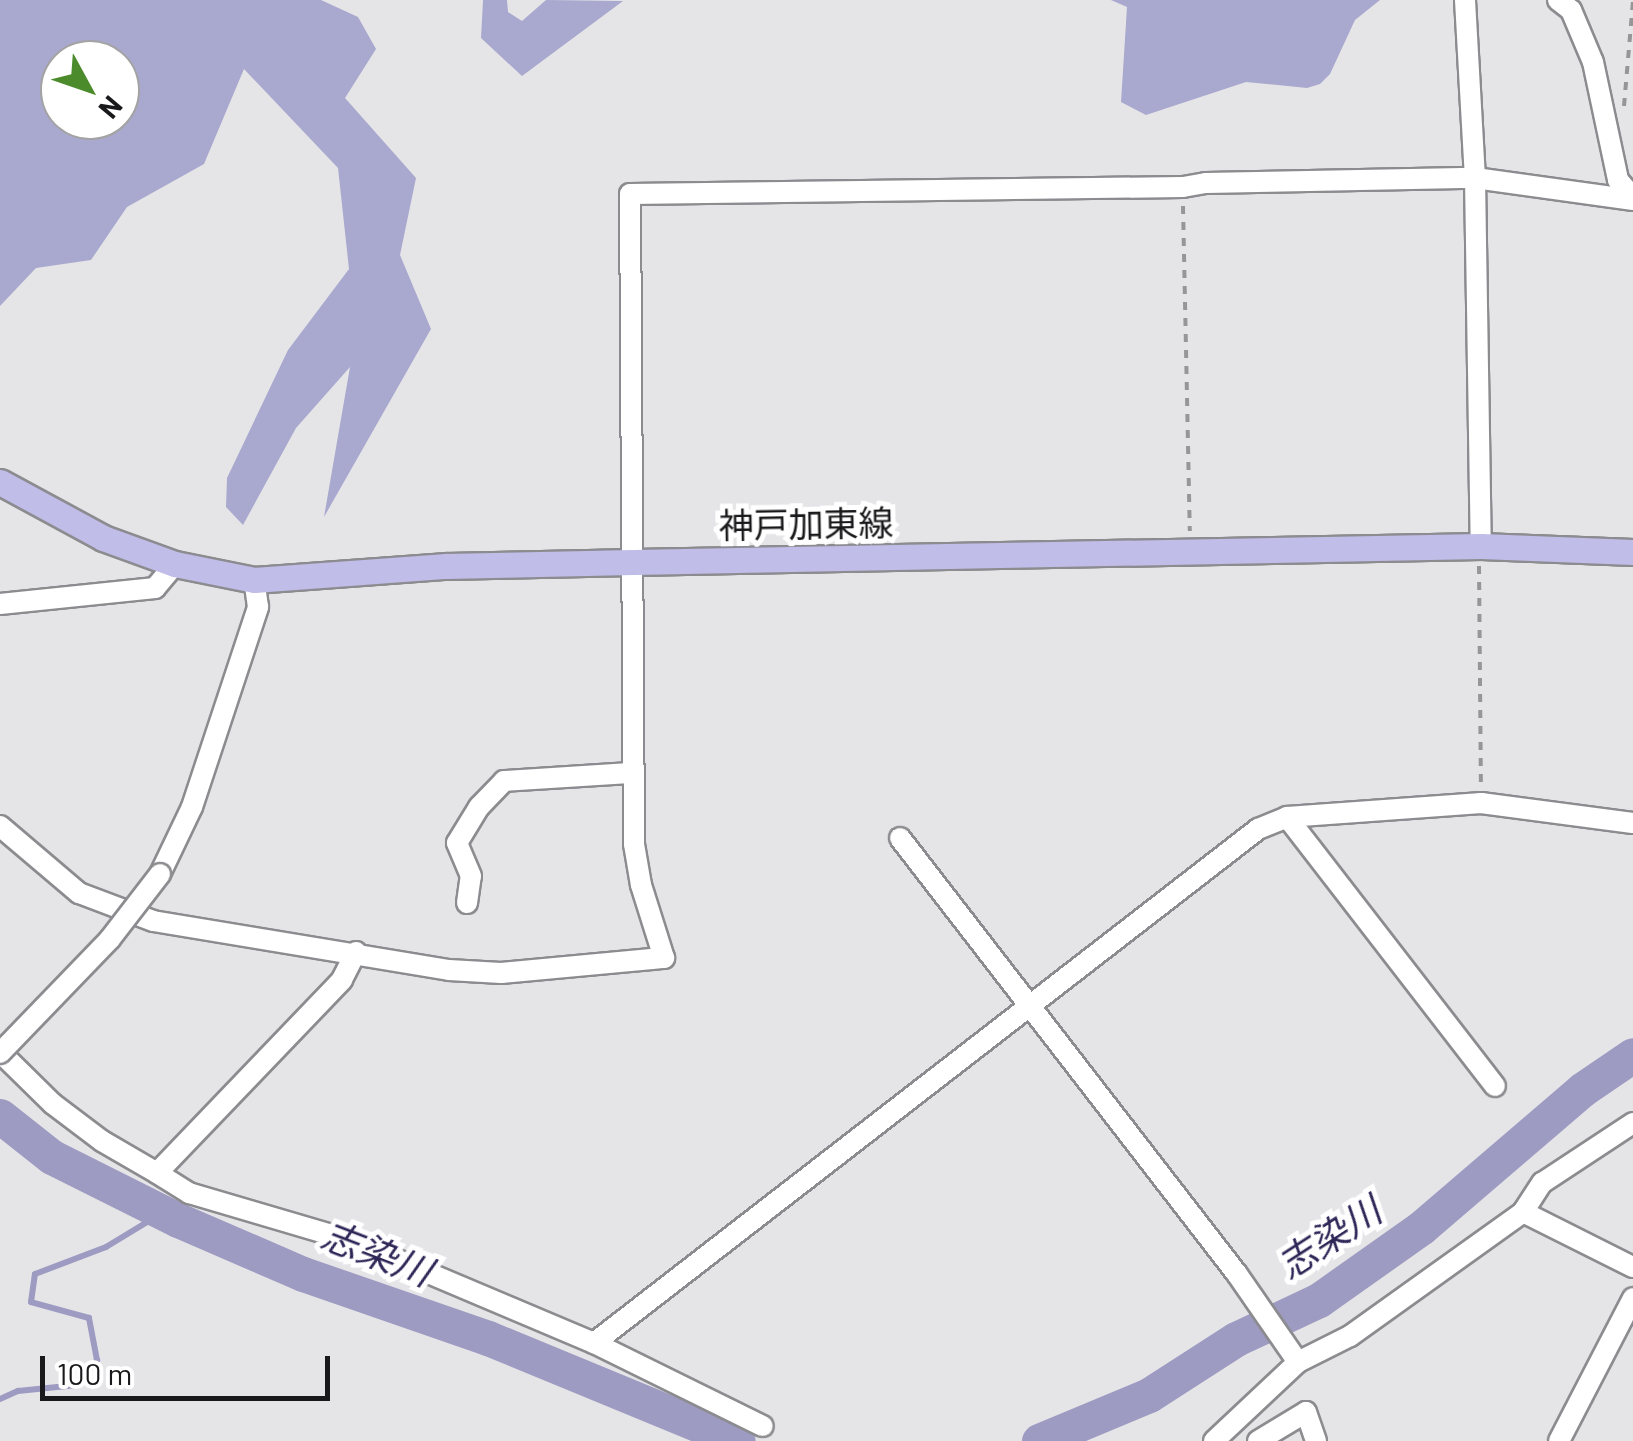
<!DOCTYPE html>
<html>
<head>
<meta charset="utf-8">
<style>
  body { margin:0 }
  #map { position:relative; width:1633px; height:1441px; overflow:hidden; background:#e5e5e8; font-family:Barlow,"Noto Sans JP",sans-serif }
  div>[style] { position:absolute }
  .forest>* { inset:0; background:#a9a8ce }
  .stream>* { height:6px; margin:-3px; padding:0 3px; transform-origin:3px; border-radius:3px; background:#9d9bc1 }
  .river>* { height:35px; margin:-17.5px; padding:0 17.5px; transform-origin:17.5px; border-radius:17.5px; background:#9d9bc1 }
  .path>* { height:4px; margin-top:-2px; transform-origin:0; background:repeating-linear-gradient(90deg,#969699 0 8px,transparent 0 16px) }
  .roads { filter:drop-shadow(2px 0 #8c8c90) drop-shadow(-2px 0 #8c8c90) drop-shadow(0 2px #8c8c90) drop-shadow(0 -2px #8c8c90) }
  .minor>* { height:20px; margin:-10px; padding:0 10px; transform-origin:10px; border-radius:10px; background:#fff }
  .major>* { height:25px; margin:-12.5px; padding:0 12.5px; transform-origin:12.5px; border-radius:12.5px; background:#c0bde9 }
  .bridges { filter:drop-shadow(2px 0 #8c8c90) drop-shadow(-2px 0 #8c8c90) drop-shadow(0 2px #8c8c90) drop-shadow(0 -2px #8c8c90) }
  .minor-bridge>* { height:20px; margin:-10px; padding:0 10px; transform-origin:10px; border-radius:10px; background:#fff }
  span { translate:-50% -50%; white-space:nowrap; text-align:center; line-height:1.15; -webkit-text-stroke:10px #fff; paint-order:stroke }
  .street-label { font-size:35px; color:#19191b }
  .water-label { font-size:38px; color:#2d2657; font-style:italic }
  .north { position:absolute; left:40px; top:40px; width:100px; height:100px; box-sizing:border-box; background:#fff; border:2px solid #a3a3a4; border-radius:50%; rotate:130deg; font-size:28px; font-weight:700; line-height:40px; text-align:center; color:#19191b }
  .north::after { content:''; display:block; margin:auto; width:35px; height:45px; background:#4c8b2c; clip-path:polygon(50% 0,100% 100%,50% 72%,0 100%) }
  .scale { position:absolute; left:40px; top:1356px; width:290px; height:45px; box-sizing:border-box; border:5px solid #19191b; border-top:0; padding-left:12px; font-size:30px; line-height:35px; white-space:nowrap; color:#19191b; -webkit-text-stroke:8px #fff; paint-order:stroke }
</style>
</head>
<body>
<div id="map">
  <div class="forest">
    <div style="clip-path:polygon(evenodd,0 0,321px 0,358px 17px,376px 49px,345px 98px,416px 178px,400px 255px,431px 329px,324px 517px,350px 367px,296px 428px,243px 525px,226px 507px,227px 478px,288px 350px,349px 269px,338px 168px,244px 69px,204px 164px,127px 207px,91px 260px,36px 268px,0 306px,0 0,60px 60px,120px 60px,120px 120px,60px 120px,60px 60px)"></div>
    <div style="clip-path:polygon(483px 0,507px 0,508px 12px,522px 21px,546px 0,623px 1px,522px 76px,481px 38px)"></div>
    <div style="clip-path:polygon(1111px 0,1380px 0,1355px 20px,1330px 74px,1320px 84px,1307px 88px,1246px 82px,1146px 115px,1121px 102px,1127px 7px)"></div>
  </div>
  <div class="stream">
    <div style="left:0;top:1399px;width:20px;rotate:-24deg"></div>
    <div style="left:18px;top:1391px;width:59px;rotate:-5.8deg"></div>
    <div style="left:77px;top:1385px;width:32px;rotate:-51deg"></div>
    <div style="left:97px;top:1360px;width:43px;rotate:-100.8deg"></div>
    <div style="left:89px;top:1318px;width:60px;rotate:-164.6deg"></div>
    <div style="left:31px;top:1302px;width:28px;rotate:-82deg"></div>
    <div style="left:35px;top:1274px;width:76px;rotate:-20.8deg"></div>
    <div style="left:106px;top:1247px;width:66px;rotate:-31.3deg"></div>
  </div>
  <div class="river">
    <div style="left:0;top:1116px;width:66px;rotate:38.3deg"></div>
    <div style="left:52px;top:1157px;width:141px;rotate:26.6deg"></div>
    <div style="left:178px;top:1220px;width:136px;rotate:23.4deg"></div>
    <div style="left:303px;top:1274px;width:196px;rotate:19.1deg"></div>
    <div style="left:488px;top:1338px;width:270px;rotate:22.4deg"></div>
    <div style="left:1039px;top:1441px;width:119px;rotate:-22.7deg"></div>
    <div style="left:1149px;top:1395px;width:103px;rotate:-32.8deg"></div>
    <div style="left:1236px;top:1339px;width:92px;rotate:-25.2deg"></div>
    <div style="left:1319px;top:1300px;width:126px;rotate:-35.3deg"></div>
    <div style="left:1422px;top:1227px;width:212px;rotate:-40.6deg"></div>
    <div style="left:1583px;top:1089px;width:60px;rotate:-34.2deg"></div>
  </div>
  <div class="path">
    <div style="left:1624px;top:106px;width:105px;rotate:-85.1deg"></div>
    <div style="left:1183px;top:206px;width:325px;rotate:88.8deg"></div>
    <div style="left:1479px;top:566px;width:220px;rotate:89.5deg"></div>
  </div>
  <div class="roads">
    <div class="minor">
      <div style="left:1465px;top:0;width:178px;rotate:86.8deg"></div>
      <div style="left:1475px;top:178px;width:368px;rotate:89.1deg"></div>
      <div style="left:1558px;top:0;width:16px;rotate:38deg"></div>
      <div style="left:1571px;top:10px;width:56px;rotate:67.1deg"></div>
      <div style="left:1593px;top:62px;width:121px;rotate:78deg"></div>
      <div style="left:1618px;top:180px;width:23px;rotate:49deg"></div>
      <div style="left:0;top:604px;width:156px;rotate:-5.9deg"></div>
      <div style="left:155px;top:588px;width:31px;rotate:-50deg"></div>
      <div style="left:1287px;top:817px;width:340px;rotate:52.3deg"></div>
      <div style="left:0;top:826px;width:104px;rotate:40.3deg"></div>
      <div style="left:79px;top:893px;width:79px;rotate:20.7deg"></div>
      <div style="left:153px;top:921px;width:300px;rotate:9.4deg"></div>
      <div style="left:449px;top:970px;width:52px;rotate:3.3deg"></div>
      <div style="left:501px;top:973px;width:164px;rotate:-5.3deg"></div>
      <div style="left:664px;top:958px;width:77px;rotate:-107.5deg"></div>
      <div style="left:641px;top:885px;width:42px;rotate:-99.7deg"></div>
      <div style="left:634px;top:844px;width:650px;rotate:-90.35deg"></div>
      <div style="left:630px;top:194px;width:553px;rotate:-0.73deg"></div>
      <div style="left:1183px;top:187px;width:23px;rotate:-10deg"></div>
      <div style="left:1206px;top:183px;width:269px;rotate:-1.1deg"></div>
      <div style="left:1475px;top:178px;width:160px;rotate:7.9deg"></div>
      <div style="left:900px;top:838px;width:551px;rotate:52.3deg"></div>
      <div style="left:1237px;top:1274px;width:107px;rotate:55.3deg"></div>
      <div style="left:160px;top:874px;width:74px;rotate:-64.5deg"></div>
      <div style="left:192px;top:807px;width:211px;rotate:-71.7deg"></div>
      <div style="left:258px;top:607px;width:27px;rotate:-98deg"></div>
      <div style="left:467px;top:903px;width:27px;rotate:-82deg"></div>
      <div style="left:471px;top:876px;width:36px;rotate:-113deg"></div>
      <div style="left:457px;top:843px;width:42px;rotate:-58.6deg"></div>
      <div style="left:479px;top:807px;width:36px;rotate:-46deg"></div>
      <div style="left:504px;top:781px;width:128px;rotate:-3.6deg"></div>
      <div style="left:356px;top:952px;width:31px;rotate:117deg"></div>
      <div style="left:342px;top:980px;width:267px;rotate:133.8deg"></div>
      <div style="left:157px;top:1173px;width:38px;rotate:32deg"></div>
      <div style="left:189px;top:1193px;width:173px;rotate:16.4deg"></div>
      <div style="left:355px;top:1242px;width:259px;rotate:22.9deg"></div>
      <div style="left:594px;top:1343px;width:840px;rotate:-37.74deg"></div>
      <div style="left:1258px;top:829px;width:31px;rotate:-22deg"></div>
      <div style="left:1287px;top:817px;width:195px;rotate:-4.1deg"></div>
      <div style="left:1481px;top:803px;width:153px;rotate:7.5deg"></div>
      <div style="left:0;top:1052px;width:74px;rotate:44.5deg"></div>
      <div style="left:53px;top:1104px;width:61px;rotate:37.1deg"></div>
      <div style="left:102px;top:1141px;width:64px;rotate:30.2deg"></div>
      <div style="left:1523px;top:1212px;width:35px;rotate:-57deg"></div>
      <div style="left:1542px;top:1183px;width:109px;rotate:-33.4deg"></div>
      <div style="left:594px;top:1343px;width:188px;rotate:26.2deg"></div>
      <div style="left:1214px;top:1441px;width:115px;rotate:-43.2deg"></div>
      <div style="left:1298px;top:1362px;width:58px;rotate:-26.6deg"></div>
      <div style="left:1350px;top:1336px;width:213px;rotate:-35.6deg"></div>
      <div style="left:1523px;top:1212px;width:123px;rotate:26.6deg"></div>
      <div style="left:1258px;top:1441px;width:56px;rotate:-31.1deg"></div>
      <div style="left:1306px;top:1412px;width:31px;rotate:71deg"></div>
      <div style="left:1559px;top:1441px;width:161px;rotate:-62.6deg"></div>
    </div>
    <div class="major">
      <div style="left:0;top:482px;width:117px;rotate:28.5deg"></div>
      <div style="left:103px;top:538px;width:77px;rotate:19.9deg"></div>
      <div style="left:175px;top:564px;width:81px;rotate:11.4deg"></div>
      <div style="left:254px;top:580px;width:193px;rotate:-4.2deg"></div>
      <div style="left:446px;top:566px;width:187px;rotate:-1.2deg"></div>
      <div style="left:633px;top:562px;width:848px;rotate:-1.08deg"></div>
      <div style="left:1481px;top:546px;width:152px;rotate:2.3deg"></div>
    </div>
  </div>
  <div class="bridges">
    <div class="minor-bridge">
      <div style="left:0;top:1053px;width:158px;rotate:-46deg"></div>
      <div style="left:110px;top:939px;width:82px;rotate:-52.4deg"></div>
    </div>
  </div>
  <div class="street-label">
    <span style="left:806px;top:523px;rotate:-1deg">神戸加東線</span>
  </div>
  <div class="water-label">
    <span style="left:1329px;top:1237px;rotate:-33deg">志染川</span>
    <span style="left:377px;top:1253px;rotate:21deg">志染川</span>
  </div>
  <div class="north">N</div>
  <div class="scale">100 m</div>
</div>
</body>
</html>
